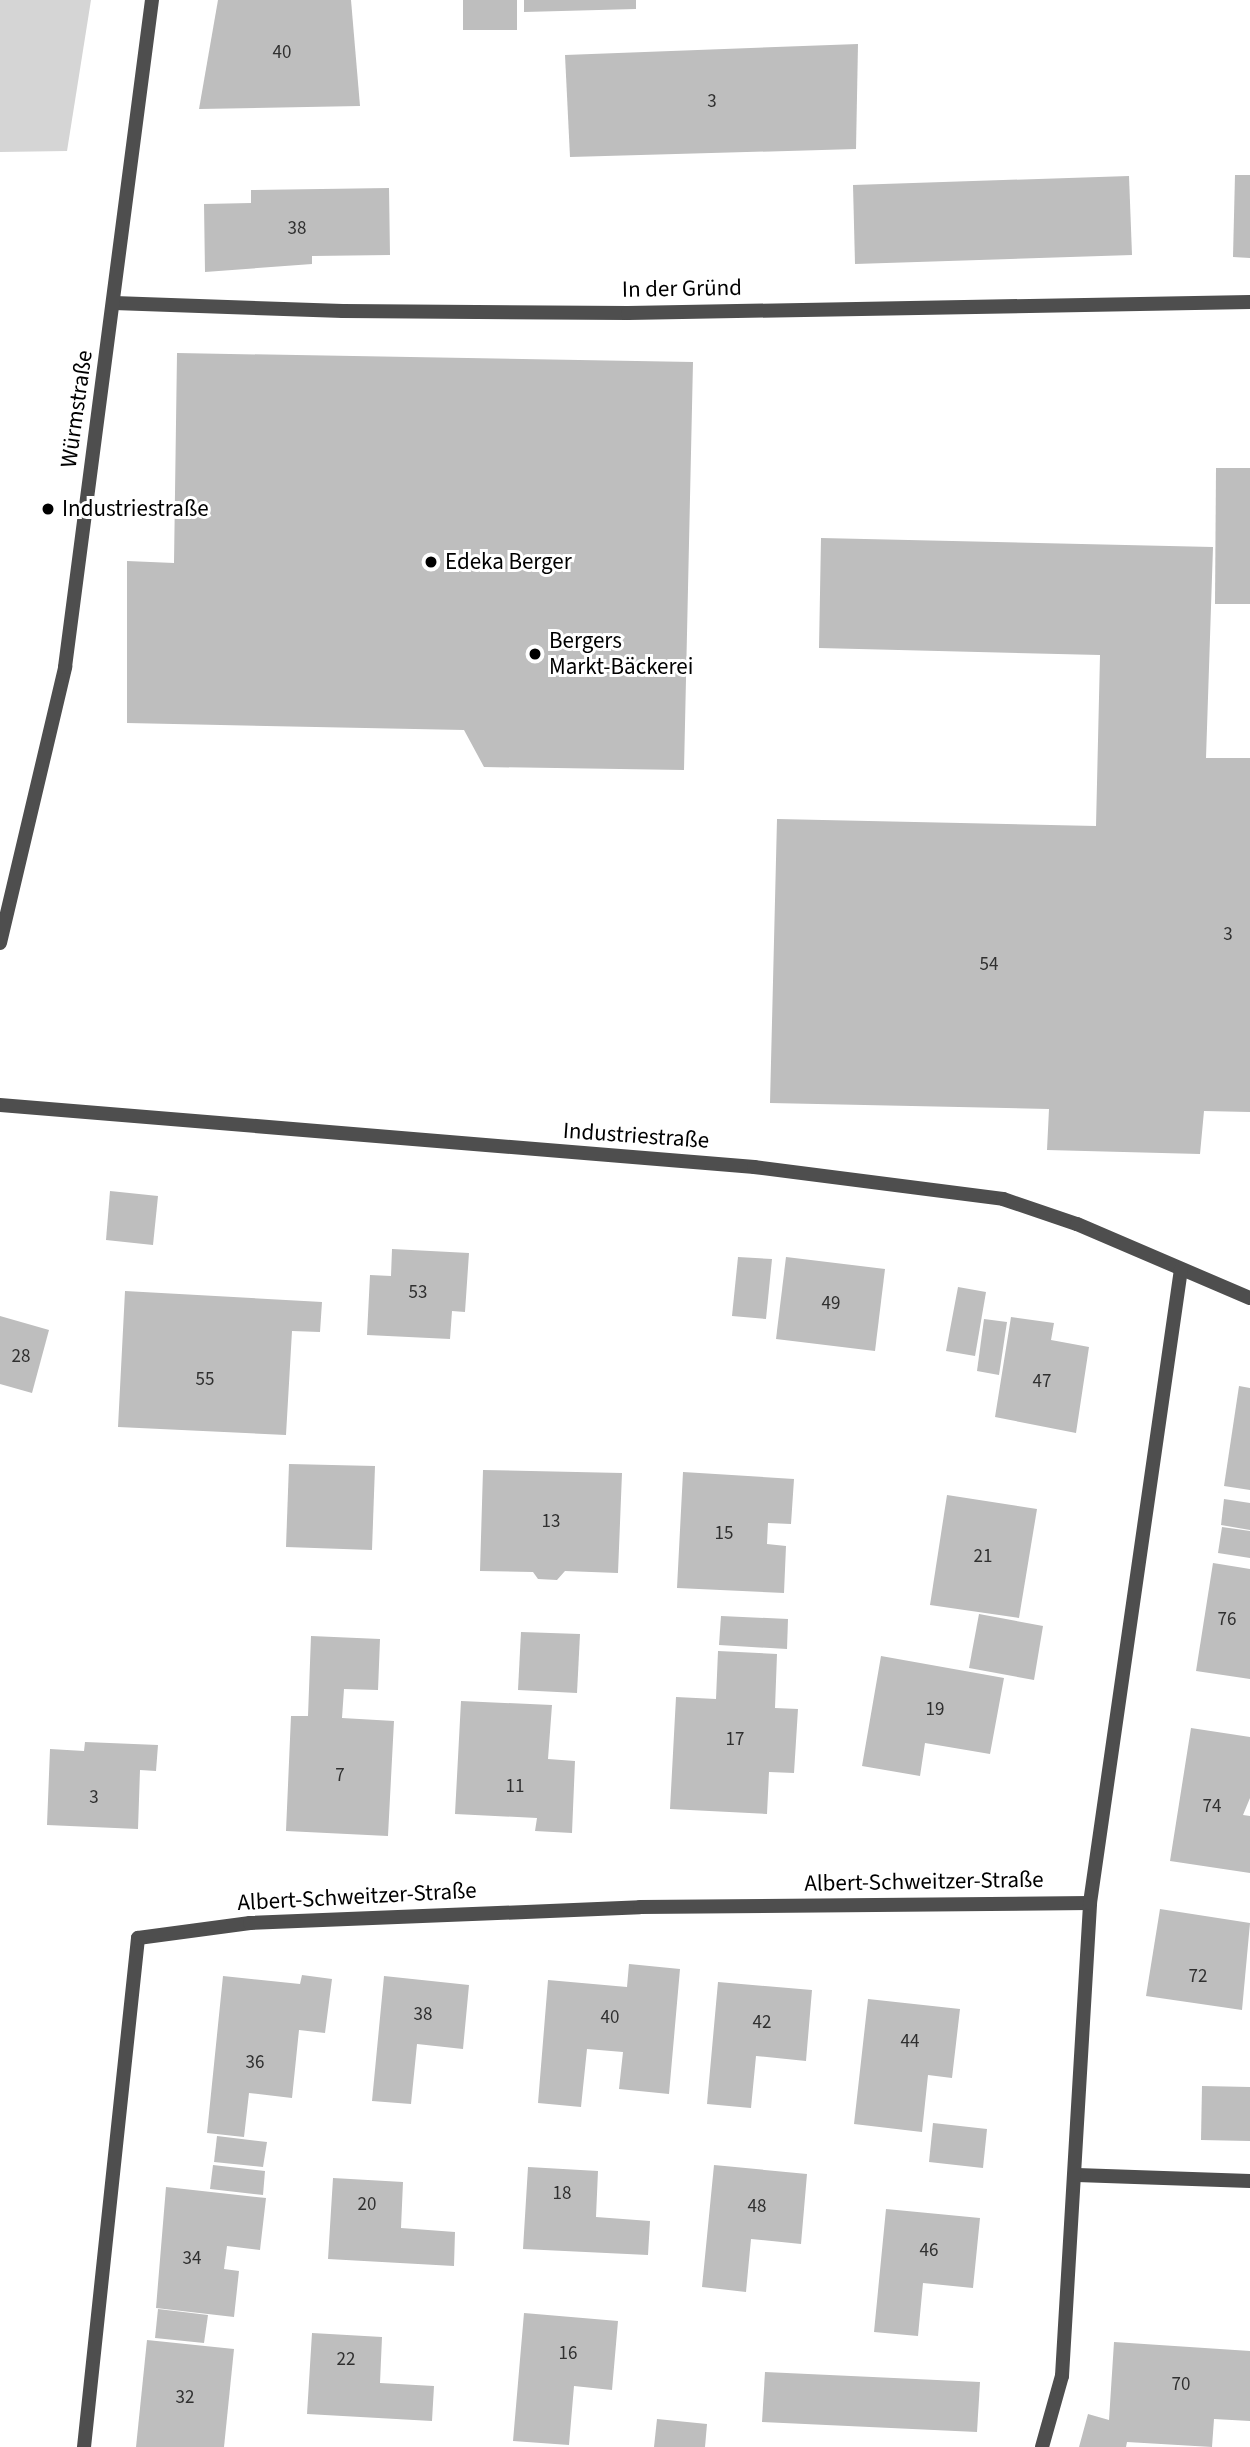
<!DOCTYPE html>
<html>
<head>
<meta charset="utf-8">
<style>
  body { margin:0 }
  #map { position:relative; width:1250px; height:2447px; overflow:hidden; background:#fff; font-family:"Source Sans 3",sans-serif }
  div>[style] { position:absolute }
  .green>* { inset:0; background:#d5d5d5 }
  .building>* { inset:0; background:#bebebe }
  .minor>* { height:14px; margin:-7px; padding:0 7px; transform-origin:7px; border-radius:7px; background:#4e4e4e }
  .tertiary>* { height:14px; margin:-7px; padding:0 7px; transform-origin:7px; border-radius:7px; background:#4e4e4e }
  .dots>* { width:19px; height:19px; translate:-50% -50%; box-sizing:border-box; border:4px solid #fff; border-radius:50% }
  span { translate:-50% -50%; white-space:nowrap; text-align:center; line-height:1.15; -webkit-text-stroke:6px #fff; paint-order:stroke }
  .number-label { font-size:19px; color:#303030 }
  .number-label span { -webkit-text-stroke-width:0 }
  .street-label { font-size:23px; color:#000 }
  .poi-label { font-size:23px; color:#000 }
  .left { translate:0 -50%; text-align:left }
</style>
</head>
<body>
<div id="map">
  <div class="green">
    <div style="clip-path:polygon(0 0,91px 0,67px 151px,0 152px)"></div>
  </div>
  <div class="building">
    <div style="clip-path:polygon(218px 0,351px 0,360px 106px,199px 109px)"></div>
    <div style="clip-path:polygon(463px 0,517px 0,517px 30px,463px 30px)"></div>
    <div style="clip-path:polygon(524px 0,636px 0,636px 9px,524px 12px)"></div>
    <div style="clip-path:polygon(858px 44px,856px 149px,570px 157px,565px 55px)"></div>
    <div style="clip-path:polygon(1235px 175px,1250px 175px,1250px 258px,1233px 257px)"></div>
    <div style="clip-path:polygon(1129px 176px,1132px 255px,855px 264px,853px 185px)"></div>
    <div style="clip-path:polygon(389px 188px,390px 255px,312px 256px,312px 264px,205px 272px,204px 204px,251px 203px,251px 190px)"></div>
    <div style="clip-path:polygon(177px 353px,693px 362px,684px 770px,484px 767px,464px 730px,127px 723px,127px 561px,174px 563px)"></div>
    <div style="clip-path:polygon(1216px 468px,1250px 468px,1250px 604px,1215px 604px)"></div>
    <div style="clip-path:polygon(821px 538px,1213px 547px,1206px 758px,1250px 758px,1250px 1112px,1204px 1111px,1200px 1154px,1047px 1150px,1049px 1109px,770px 1103px,777px 819px,1096px 826px,1100px 655px,819px 648px)"></div>
    <div style="clip-path:polygon(110px 1191px,158px 1196px,153px 1245px,106px 1240px)"></div>
    <div style="clip-path:polygon(392px 1249px,469px 1253px,465px 1312px,452px 1311px,450px 1339px,367px 1335px,370px 1275px,391px 1276px)"></div>
    <div style="clip-path:polygon(738px 1257px,772px 1259px,766px 1319px,732px 1316px)"></div>
    <div style="clip-path:polygon(786px 1257px,885px 1269px,875px 1351px,776px 1339px)"></div>
    <div style="clip-path:polygon(958px 1287px,986px 1292px,975px 1356px,946px 1351px)"></div>
    <div style="clip-path:polygon(125px 1291px,322px 1302px,320px 1332px,292px 1331px,286px 1435px,118px 1427px)"></div>
    <div style="clip-path:polygon(0 1316px,49px 1330px,32px 1393px,0 1384px)"></div>
    <div style="clip-path:polygon(1011px 1317px,1054px 1323px,1051px 1340px,1089px 1347px,1076px 1433px,995px 1417px)"></div>
    <div style="clip-path:polygon(984px 1319px,1007px 1322px,999px 1375px,977px 1371px)"></div>
    <div style="clip-path:polygon(1239px 1386px,1250px 1388px,1250px 1490px,1224px 1486px)"></div>
    <div style="clip-path:polygon(289px 1464px,375px 1466px,372px 1550px,286px 1547px)"></div>
    <div style="clip-path:polygon(483px 1470px,622px 1473px,618px 1573px,565px 1571px,557px 1580px,538px 1579px,533px 1572px,480px 1571px)"></div>
    <div style="clip-path:polygon(683px 1472px,794px 1479px,791px 1524px,768px 1523px,767px 1544px,786px 1546px,784px 1593px,677px 1588px)"></div>
    <div style="clip-path:polygon(947px 1495px,1037px 1509px,1019px 1618px,930px 1605px)"></div>
    <div style="clip-path:polygon(1224px 1499px,1250px 1503px,1250px 1530px,1221px 1525px)"></div>
    <div style="clip-path:polygon(1222px 1527px,1250px 1531px,1250px 1558px,1218px 1553px)"></div>
    <div style="clip-path:polygon(1213px 1563px,1250px 1569px,1250px 1679px,1196px 1671px)"></div>
    <div style="clip-path:polygon(979px 1614px,1043px 1626px,1034px 1680px,969px 1668px)"></div>
    <div style="clip-path:polygon(721px 1616px,788px 1619px,787px 1649px,719px 1645px)"></div>
    <div style="clip-path:polygon(521px 1632px,580px 1634px,577px 1693px,518px 1690px)"></div>
    <div style="clip-path:polygon(311px 1636px,380px 1639px,378px 1690px,344px 1689px,342px 1718px,394px 1721px,388px 1836px,286px 1831px,291px 1716px,308px 1716px)"></div>
    <div style="clip-path:polygon(718px 1651px,777px 1654px,775px 1708px,798px 1709px,794px 1773px,769px 1772px,767px 1814px,670px 1809px,676px 1697px,716px 1699px)"></div>
    <div style="clip-path:polygon(881px 1656px,1004px 1678px,990px 1754px,925px 1743px,920px 1776px,862px 1766px)"></div>
    <div style="clip-path:polygon(461px 1701px,552px 1705px,548px 1759px,575px 1761px,572px 1833px,535px 1831px,537px 1818px,455px 1814px)"></div>
    <div style="clip-path:polygon(1191px 1728px,1250px 1737px,1250px 1798px,1243px 1815px,1250px 1816px,1250px 1873px,1170px 1861px)"></div>
    <div style="clip-path:polygon(85px 1742px,158px 1745px,156px 1771px,140px 1770px,138px 1829px,47px 1825px,50px 1749px,84px 1751px)"></div>
    <div style="clip-path:polygon(1160px 1909px,1250px 1923px,1242px 2010px,1146px 1996px)"></div>
    <div style="clip-path:polygon(629px 1964px,680px 1969px,669px 2094px,619px 2089px,623px 2052px,587px 2049px,581px 2107px,538px 2103px,548px 1980px,627px 1987px)"></div>
    <div style="clip-path:polygon(302px 1975px,332px 1979px,325px 2033px,299px 2030px,292px 2098px,249px 2093px,244px 2137px,207px 2133px,223px 1976px,300px 1984px)"></div>
    <div style="clip-path:polygon(384px 1976px,469px 1985px,463px 2049px,417px 2044px,411px 2104px,372px 2101px)"></div>
    <div style="clip-path:polygon(718px 1982px,812px 1990px,806px 2061px,756px 2056px,751px 2108px,707px 2104px)"></div>
    <div style="clip-path:polygon(868px 1999px,960px 2009px,952px 2078px,928px 2075px,922px 2132px,854px 2124px)"></div>
    <div style="clip-path:polygon(1202px 2086px,1250px 2087px,1250px 2141px,1201px 2140px)"></div>
    <div style="clip-path:polygon(933px 2123px,987px 2129px,983px 2168px,929px 2162px)"></div>
    <div style="clip-path:polygon(217px 2136px,267px 2142px,263px 2167px,214px 2162px)"></div>
    <div style="clip-path:polygon(213px 2165px,265px 2171px,263px 2195px,210px 2189px)"></div>
    <div style="clip-path:polygon(714px 2165px,807px 2174px,801px 2244px,751px 2239px,746px 2292px,702px 2287px)"></div>
    <div style="clip-path:polygon(528px 2167px,598px 2171px,596px 2217px,650px 2221px,648px 2255px,523px 2249px)"></div>
    <div style="clip-path:polygon(333px 2178px,403px 2182px,401px 2228px,455px 2232px,454px 2266px,328px 2259px)"></div>
    <div style="clip-path:polygon(166px 2187px,266px 2198px,260px 2250px,227px 2246px,224px 2269px,239px 2271px,234px 2317px,156px 2308px)"></div>
    <div style="clip-path:polygon(886px 2209px,980px 2218px,973px 2288px,923px 2283px,918px 2336px,874px 2332px)"></div>
    <div style="clip-path:polygon(158px 2309px,208px 2315px,204px 2343px,155px 2338px)"></div>
    <div style="clip-path:polygon(524px 2313px,618px 2321px,612px 2390px,574px 2386px,569px 2445px,513px 2441px)"></div>
    <div style="clip-path:polygon(312px 2333px,382px 2337px,380px 2383px,434px 2386px,432px 2421px,307px 2414px)"></div>
    <div style="clip-path:polygon(147px 2340px,234px 2349px,224px 2447px,136px 2447px)"></div>
    <div style="clip-path:polygon(1114px 2342px,1250px 2351px,1250px 2421px,1214px 2419px,1212px 2447px,1127px 2442px,1126px 2447px,1079px 2447px,1088px 2414px,1109px 2420px)"></div>
    <div style="clip-path:polygon(765px 2372px,980px 2382px,977px 2432px,762px 2422px)"></div>
    <div style="clip-path:polygon(657px 2419px,707px 2424px,705px 2447px,654px 2447px)"></div>
  </div>
  <div class="minor">
    <div style="left:114px;top:303px;width:229px;rotate:2deg"></div>
    <div style="left:343px;top:311px;width:285px;rotate:0.4deg"></div>
    <div style="left:628px;top:313px;width:622px;rotate:-1.01deg"></div>
    <div style="left:0;top:1105px;width:757px;rotate:4.7deg"></div>
    <div style="left:754px;top:1167px;width:251px;rotate:7.3deg"></div>
    <div style="left:1003px;top:1199px;width:78px;rotate:18.7deg"></div>
    <div style="left:1077px;top:1224px;width:188px;rotate:23.2deg"></div>
    <div style="left:1077px;top:2175px;width:173px;rotate:2deg"></div>
    <div style="left:84px;top:2447px;width:512px;rotate:-83.94deg"></div>
    <div style="left:138px;top:1938px;width:113px;rotate:-7.6deg"></div>
    <div style="left:250px;top:1923px;width:390px;rotate:-2.3deg"></div>
    <div style="left:640px;top:1907px;width:450px;rotate:-0.5deg"></div>
    <div style="left:1042px;top:2447px;width:74px;rotate:-74.3deg"></div>
    <div style="left:1062px;top:2376px;width:474px;rotate:-86.6deg"></div>
    <div style="left:1090px;top:1903px;width:640px;rotate:-81.83deg"></div>
  </div>
  <div class="tertiary">
    <div style="left:0;top:943px;width:284px;rotate:-76.7deg"></div>
    <div style="left:65px;top:667px;width:673px;rotate:-82.57deg"></div>
  </div>
  <div class="dots">
    <div style="left:48px;top:509px;background:#000"></div>
    <div style="left:431px;top:562px;background:#000"></div>
    <div style="left:535px;top:654px;background:#000"></div>
  </div>
  <div class="number-label">
    <span style="left:282px;top:53px">40</span>
    <span style="left:712px;top:102px">3</span>
    <span style="left:297px;top:229px">38</span>
    <span style="left:1228px;top:935px">3</span>
    <span style="left:989px;top:965px">54</span>
    <span style="left:418px;top:1293px">53</span>
    <span style="left:831px;top:1304px">49</span>
    <span style="left:21px;top:1357px">28</span>
    <span style="left:205px;top:1380px">55</span>
    <span style="left:1042px;top:1382px">47</span>
    <span style="left:551px;top:1522px">13</span>
    <span style="left:724px;top:1534px">15</span>
    <span style="left:983px;top:1557px">21</span>
    <span style="left:1227px;top:1620px">76</span>
    <span style="left:935px;top:1710px">19</span>
    <span style="left:735px;top:1740px">17</span>
    <span style="left:340px;top:1776px">7</span>
    <span style="left:515px;top:1787px">11</span>
    <span style="left:94px;top:1798px">3</span>
    <span style="left:1212px;top:1807px">74</span>
    <span style="left:1198px;top:1977px">72</span>
    <span style="left:423px;top:2015px">38</span>
    <span style="left:610px;top:2018px">40</span>
    <span style="left:762px;top:2023px">42</span>
    <span style="left:910px;top:2042px">44</span>
    <span style="left:255px;top:2063px">36</span>
    <span style="left:562px;top:2194px">18</span>
    <span style="left:367px;top:2205px">20</span>
    <span style="left:757px;top:2207px">48</span>
    <span style="left:929px;top:2251px">46</span>
    <span style="left:192px;top:2259px">34</span>
    <span style="left:568px;top:2354px">16</span>
    <span style="left:346px;top:2360px">22</span>
    <span style="left:1181px;top:2385px">70</span>
    <span style="left:185px;top:2398px">32</span>
  </div>
  <div class="street-label">
    <span style="left:682px;top:289px;rotate:-1deg">In der Gründ</span>
    <span style="left:77px;top:409px;rotate:-82deg">Würmstraße</span>
    <span style="left:636px;top:1136px;rotate:4deg">Industriestraße</span>
    <span style="left:924px;top:1882px;rotate:-1deg">Albert-Schweitzer-Straße</span>
    <span style="left:357px;top:1897px;rotate:-3deg">Albert-Schweitzer-Straße</span>
  </div>
  <div class="poi-label">
    <span class="left" style="left:62px;top:509px">Industriestraße</span>
    <span class="left" style="left:445px;top:562px">Edeka Berger</span>
    <span class="left" style="left:549px;top:654px">Bergers<br>Markt-Bäckerei</span>
  </div>
</div>
</body>
</html>
